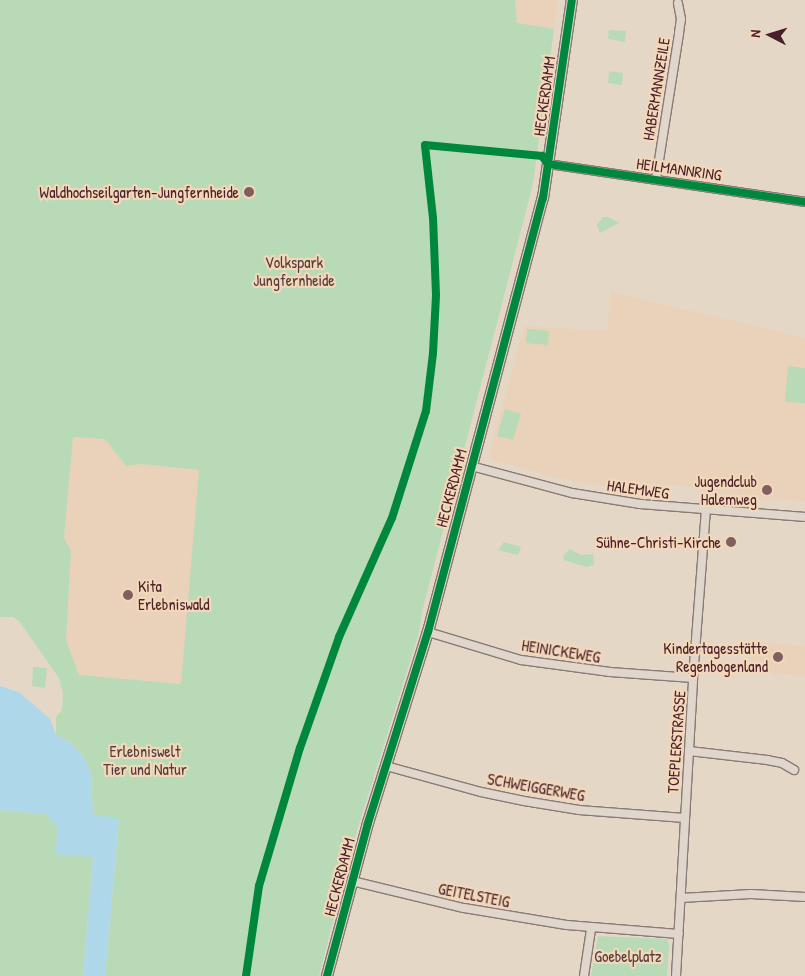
<!DOCTYPE html>
<html>
<head>
<meta charset="utf-8">
<style>
  body { margin:0 }
  #map { position:relative; width:805px; height:976px; overflow:hidden; background:#e5d7c6; font-family:"Patrick Hand",sans-serif }
  div>[style] { position:absolute }
  .built>* { inset:0; background:#e9d2b9 }
  .green>* { inset:0; background:#b8dab7 }
  .water>* { inset:0; background:#aed8e9 }
  .roads { filter:drop-shadow(1px 0 #887a74) drop-shadow(-1px 0 #887a74) drop-shadow(0 1px #887a74) drop-shadow(0 -1px #887a74) }
  .minor>* { height:8px; margin:-4px; padding:0 4px; transform-origin:4px; border-radius:4px; background:#e0d6cb }
  .tertiary>* { height:10px; margin:-5px; padding:0 5px; transform-origin:5px; border-radius:5px; background:#e0d6cb }
  .cycleway>* { height:8px; margin:-4px; padding:0 4px; transform-origin:4px; border-radius:4px; background:#00873e }
  .dots>* { width:14px; height:14px; translate:-50% -50%; box-sizing:border-box; border:2px solid #f2d8b9; border-radius:50% }
  span { translate:-50% -50%; white-space:nowrap; text-align:center; line-height:1.15; -webkit-text-stroke:4.5px #f2d8b9; paint-order:stroke }
  .street-label { font-size:16px; color:#4a1f2b }
  .poi-label { font-size:16px; color:#4a1f2b }
  .right { translate:-100% -50%; text-align:right }
  .left { translate:0 -50%; text-align:left }
  .park-label { font-size:16px; color:#553b3e }
  .north { position:absolute; left:745px; top:10px; width:50px; height:50px; -webkit-text-stroke:4px #f2d8b9; paint-order:stroke; rotate:275deg; font-size:14px; font-weight:700; line-height:20px; text-align:center; color:#4a1f2b }
  .north::after { content:''; display:block; margin:auto; width:18px; height:22px; background:#4a1f2b; clip-path:polygon(50% 0,100% 100%,50% 72%,0 100%) }
</style>
</head>
<body>
<div id="map">
  <div class="built">
    <div style="clip-path:polygon(515px 0,558px 0,554px 29px,517px 24px)"></div>
    <div style="clip-path:polygon(611px 292px,805px 338px,805px 501px,735px 497px,693px 487px,649px 483px,621px 482px,609px 487px,553px 477px,491px 459px,490px 452px,524px 326px,607px 331px)"></div>
    <div style="clip-path:polygon(72px 437px,105px 439px,126px 466px,141px 464px,200px 470px,181px 684px,79px 675px,66px 640px,71px 551px,64px 538px)"></div>
    <div style="clip-path:polygon(753px 642px,805px 646px,805px 676px,750px 672px)"></div>
  </div>
  <div class="green">
    <div style="clip-path:polygon(evenodd,0 0,515px 0,517px 23px,554px 29px,533px 184px,422px 612px,419px 633px,355px 837px,319px 976px,105px 976px,119px 820px,93px 814px,91px 774px,84px 757px,71px 743px,56px 735px,56px 717px,62px 710px,63px 694px,59px 678px,19px 621px,13px 617px,0 617px,0 0,73px 437px,105px 439px,126px 466px,141px 464px,199px 470px,181px 684px,79px 675px,66px 640px,71px 551px,64px 538px,73px 437px)"></div>
    <div style="clip-path:polygon(609px 30px,626px 31px,625px 42px,608px 39px)"></div>
    <div style="clip-path:polygon(609px 71px,623px 73px,622px 85px,608px 83px)"></div>
    <div style="clip-path:polygon(603px 217px,608px 217px,619px 223px,600px 233px,597px 225px)"></div>
    <div style="clip-path:polygon(527px 329px,549px 331px,548px 345px,526px 343px)"></div>
    <div style="clip-path:polygon(788px 366px,805px 368px,805px 403px,785px 402px)"></div>
    <div style="clip-path:polygon(505px 409px,521px 414px,513px 440px,497px 436px)"></div>
    <div style="clip-path:polygon(504px 542px,521px 547px,518px 555px,498px 550px)"></div>
    <div style="clip-path:polygon(570px 549px,581px 555px,593px 554px,594px 565px,587px 567px,564px 560px,563px 556px)"></div>
    <div style="clip-path:polygon(33px 667px,47px 668px,45px 688px,32px 686px)"></div>
    <div style="clip-path:polygon(0 810px,46px 814px,58px 827px,93px 857px,83px 976px,0 976px)"></div>
    <div style="clip-path:polygon(598px 936px,667px 939px,669px 944px,667px 976px,591px 976px)"></div>
  </div>
  <div class="water">
    <div style="clip-path:polygon(0 686px,19px 692px,50px 719px,56px 735px,71px 743px,84px 757px,91px 774px,93px 814px,119px 819px,105px 976px,83px 976px,93px 857px,55px 854px,58px 828px,46px 814px,0 810px)"></div>
  </div>
  <div class="roads">
    <div class="minor">
      <div style="left:548px;top:164px;width:260px;rotate:8.4deg"></div>
      <div style="left:656px;top:179px;width:148px;rotate:-81deg"></div>
      <div style="left:679px;top:33px;width:14px;rotate:-82deg"></div>
      <div style="left:681px;top:19px;width:16px;rotate:-101deg"></div>
      <div style="left:471px;top:466px;width:105px;rotate:15deg"></div>
      <div style="left:572px;top:493px;width:69px;rotate:9.2deg"></div>
      <div style="left:640px;top:504px;width:166px;rotate:4.5deg"></div>
      <div style="left:428px;top:632px;width:97px;rotate:16.8deg"></div>
      <div style="left:521px;top:660px;width:90px;rotate:7.7deg"></div>
      <div style="left:610px;top:672px;width:83px;rotate:4.1deg"></div>
      <div style="left:689px;top:751px;width:79px;rotate:6.6deg"></div>
      <div style="left:767px;top:760px;width:15px;rotate:11deg"></div>
      <div style="left:782px;top:763px;width:14px;rotate:30deg"></div>
      <div style="left:386px;top:766px;width:98px;rotate:15.3deg"></div>
      <div style="left:481px;top:792px;width:44px;rotate:11.8deg"></div>
      <div style="left:524px;top:801px;width:56px;rotate:9.3deg"></div>
      <div style="left:579px;top:810px;width:106px;rotate:4.3deg"></div>
      <div style="left:352px;top:881px;width:115px;rotate:13.6deg"></div>
      <div style="left:464px;top:908px;width:104px;rotate:9.4deg"></div>
      <div style="left:567px;top:925px;width:112px;rotate:4.6deg"></div>
      <div style="left:681px;top:898px;width:70px;rotate:-3.3deg"></div>
      <div style="left:751px;top:894px;width:54px;rotate:3.2deg"></div>
      <div style="left:584px;top:976px;width:48px;rotate:-81.5deg"></div>
      <div style="left:676px;top:976px;width:298px;rotate:-86.7deg"></div>
      <div style="left:693px;top:678px;width:169px;rotate:-85.6deg"></div>
    </div>
    <div class="tertiary">
      <div style="left:327px;top:976px;width:158px;rotate:-75deg"></div>
      <div style="left:368px;top:823px;width:200px;rotate:-72.6deg"></div>
      <div style="left:428px;top:632px;width:449px;rotate:-75.2deg"></div>
      <div style="left:543px;top:198px;width:200px;rotate:-81.7deg"></div>
    </div>
  </div>
  <div class="cycleway">
    <div style="left:548px;top:164px;width:260px;rotate:8.4deg"></div>
    <div style="left:246px;top:976px;width:91px;rotate:-81.8deg"></div>
    <div style="left:259px;top:886px;width:144px;rotate:-73.5deg"></div>
    <div style="left:300px;top:748px;width:118px;rotate:-70.6deg"></div>
    <div style="left:339px;top:637px;width:130px;rotate:-66deg"></div>
    <div style="left:392px;top:518px;width:112px;rotate:-72.4deg"></div>
    <div style="left:426px;top:411px;width:58px;rotate:-83.1deg"></div>
    <div style="left:433px;top:353px;width:58px;rotate:-87deg"></div>
    <div style="left:436px;top:295px;width:77px;rotate:-92.2deg"></div>
    <div style="left:433px;top:218px;width:73px;rotate:-96.3deg"></div>
    <div style="left:425px;top:145px;width:118px;rotate:5.4deg"></div>
    <div style="left:542px;top:156px;width:10px;rotate:53deg"></div>
    <div style="left:327px;top:976px;width:158px;rotate:-75deg"></div>
    <div style="left:368px;top:823px;width:200px;rotate:-72.6deg"></div>
    <div style="left:428px;top:632px;width:449px;rotate:-75.2deg"></div>
    <div style="left:543px;top:198px;width:200px;rotate:-81.7deg"></div>
  </div>
  <div class="dots">
    <div style="left:249px;top:192px;background:#805f61"></div>
    <div style="left:767px;top:490px;background:#805f61"></div>
    <div style="left:731px;top:542px;background:#805f61"></div>
    <div style="left:128px;top:595px;background:#805f61"></div>
    <div style="left:778px;top:657px;background:#805f61"></div>
  </div>
  <div class="street-label">
    <span style="left:656px;top:89px;rotate:-81deg">HABERMANNZEILE</span>
    <span style="left:544px;top:96px;rotate:-82deg">HECKERDAMM</span>
    <span style="left:679px;top:169px;rotate:8deg">HEILMANNRING</span>
    <span style="left:451px;top:488px;rotate:-75deg">HECKERDAMM</span>
    <span style="left:638px;top:489px;rotate:8deg">HALEMWEG</span>
    <span style="left:561px;top:651px;rotate:9deg">HEINICKEWEG</span>
    <span style="left:676px;top:742px;rotate:-86deg">TOEPLERSTRASSE</span>
    <span style="left:536px;top:787px;rotate:10deg">SCHWEIGGERWEG</span>
    <span style="left:339px;top:877px;rotate:-75deg">HECKERDAMM</span>
    <span style="left:474px;top:895px;rotate:11deg">GEITELSTEIG</span>
  </div>
  <div class="poi-label">
    <span class="right" style="left:239px;top:192px">Waldhochseilgarten-Jungfernheide</span>
    <span class="right" style="left:757px;top:490px">Jugendclub<br>Halemweg</span>
    <span class="right" style="left:721px;top:542px">Sühne-Christi-Kirche</span>
    <span class="left" style="left:138px;top:595px">Kita<br>Erlebniswald</span>
    <span class="right" style="left:768px;top:657px">Kindertagesstätte<br>Regenbogenland</span>
  </div>
  <div class="park-label">
    <span style="left:294px;top:271px">Volkspark<br>Jungfernheide</span>
    <span style="left:145px;top:760px">Erlebniswelt<br>Tier und Natur</span>
    <span style="left:628px;top:956px">Goebelplatz</span>
  </div>
  <div class="north">N</div>
</div>
</body>
</html>
